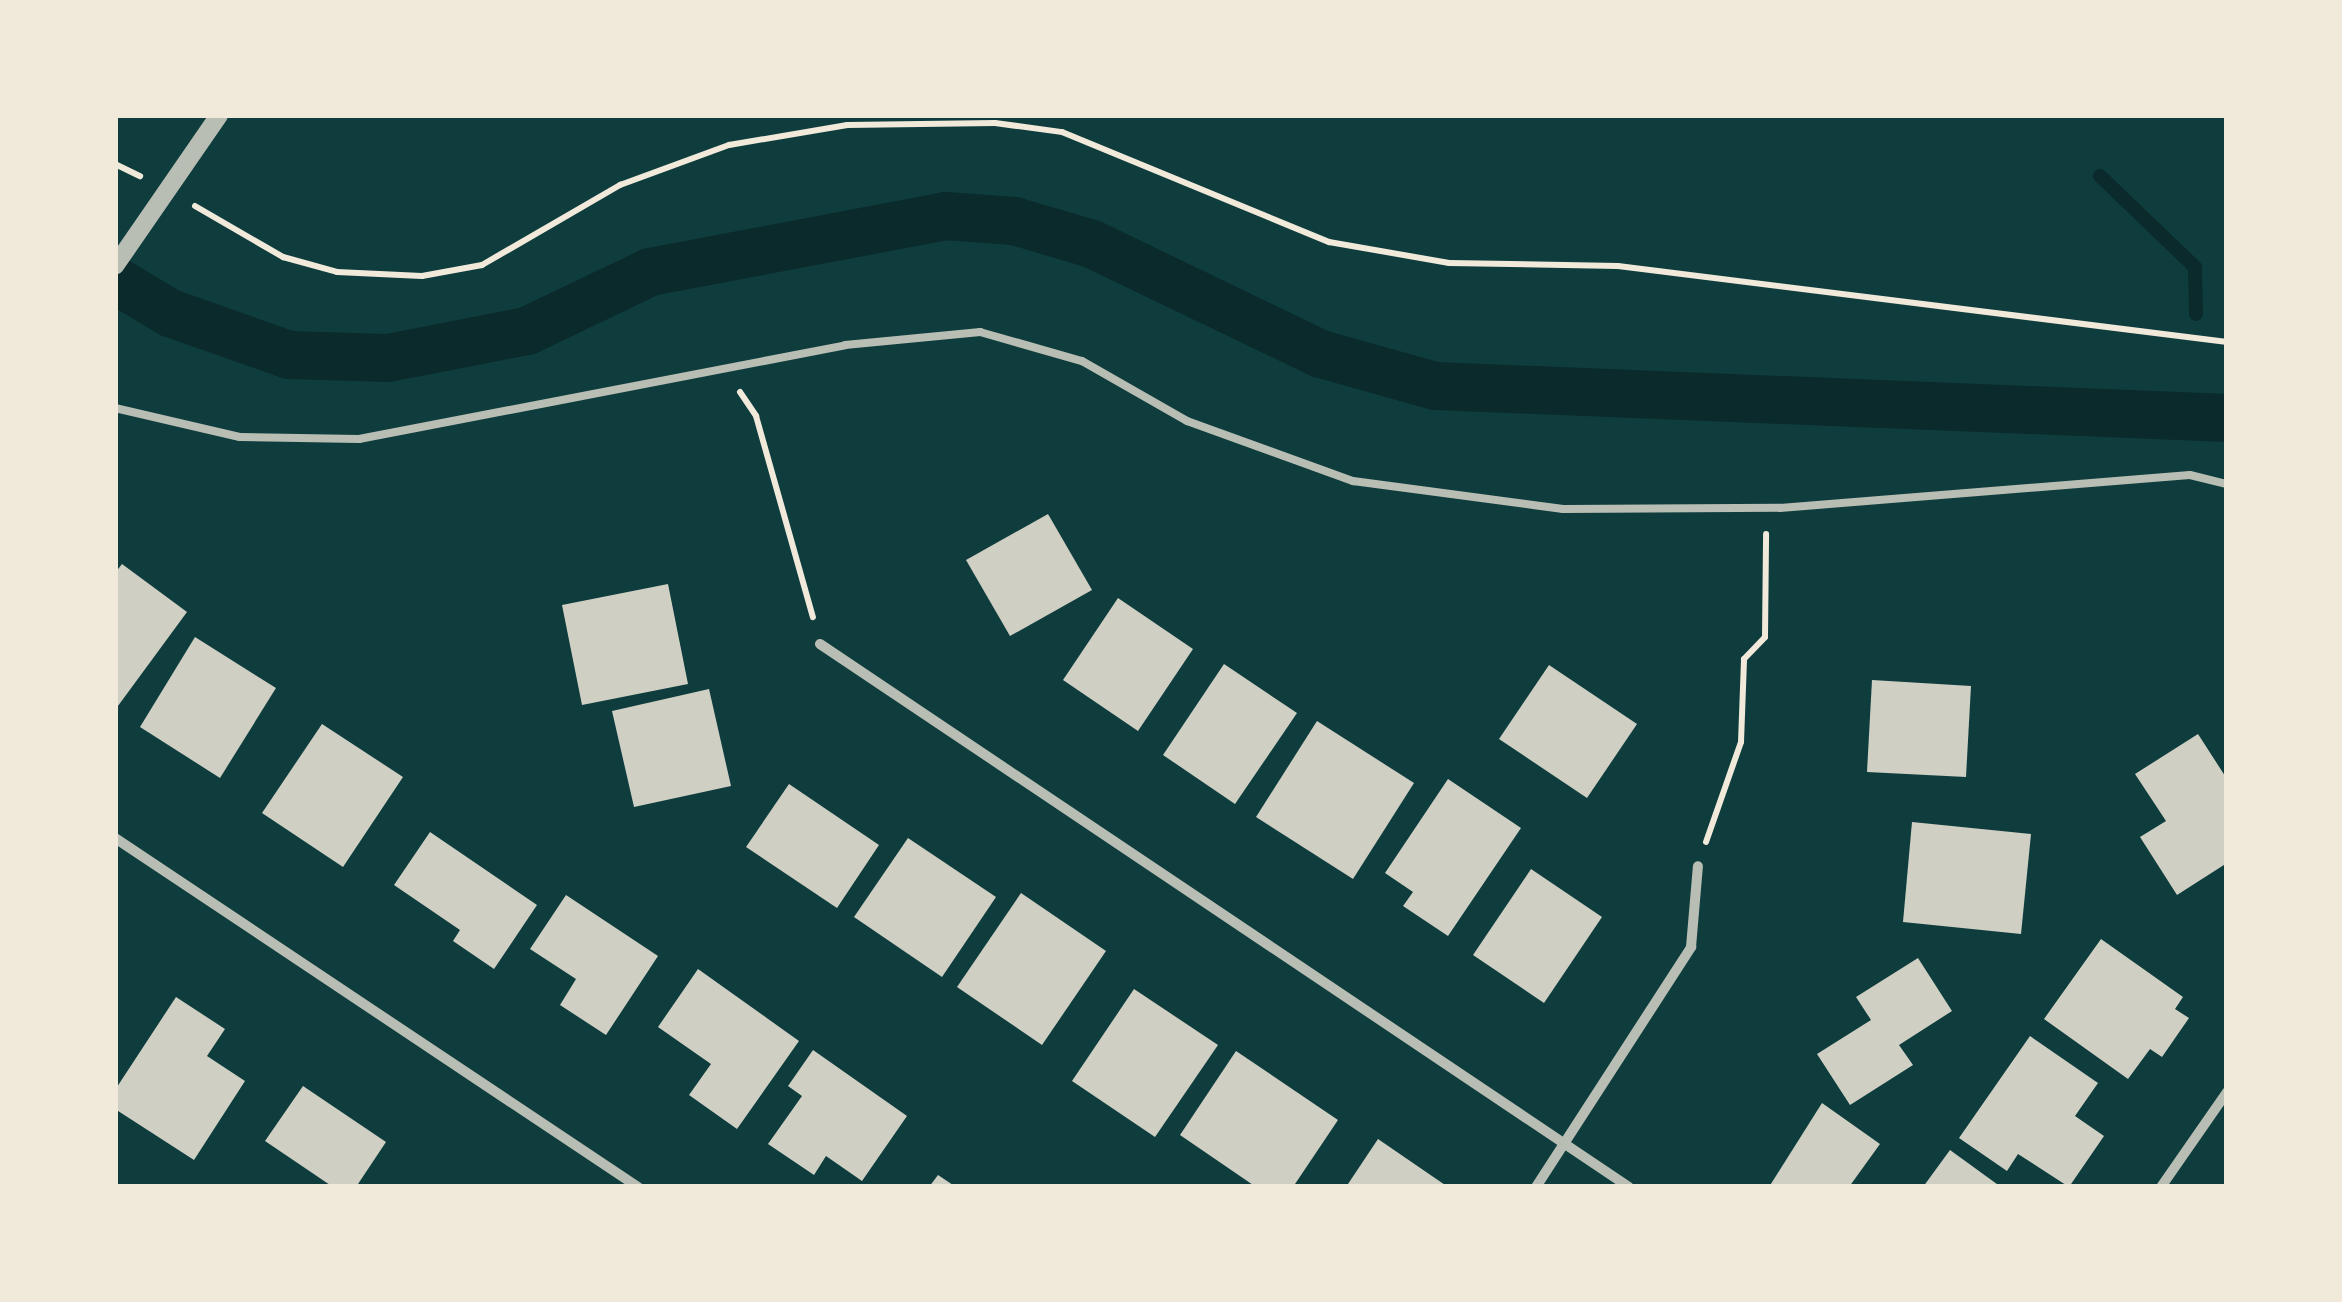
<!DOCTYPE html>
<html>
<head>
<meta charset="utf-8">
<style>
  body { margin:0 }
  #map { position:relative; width:2342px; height:1302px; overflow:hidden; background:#0f3d3e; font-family:"Libre Baskerville",serif }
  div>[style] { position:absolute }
  .stream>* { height:14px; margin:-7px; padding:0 7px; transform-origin:7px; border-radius:7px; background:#0a2a2b }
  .canal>* { height:48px; margin:-24px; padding:0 24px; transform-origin:24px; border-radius:24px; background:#0a2a2b }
  .building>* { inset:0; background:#cfcfc3 }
  .path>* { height:6px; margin:-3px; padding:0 3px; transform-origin:3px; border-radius:3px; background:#f1e9da }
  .service>* { height:8px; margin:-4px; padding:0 4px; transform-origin:4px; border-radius:4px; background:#b8beb3 }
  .minor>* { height:10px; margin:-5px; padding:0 5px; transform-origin:5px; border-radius:5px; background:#b8beb3 }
  .tertiary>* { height:18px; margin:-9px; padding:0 9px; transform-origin:9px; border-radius:9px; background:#b8beb3 }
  span { translate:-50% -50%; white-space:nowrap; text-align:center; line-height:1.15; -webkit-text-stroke:10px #f1e9da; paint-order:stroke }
  .frame { position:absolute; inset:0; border:118px solid #f1e9da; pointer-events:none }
</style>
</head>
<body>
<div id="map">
  <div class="stream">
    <div style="left:2100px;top:176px;width:132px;rotate:43.8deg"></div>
    <div style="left:2195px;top:267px;width:47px;rotate:88.8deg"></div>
  </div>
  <div class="canal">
    <div style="left:115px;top:280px;width:64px;rotate:31deg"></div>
    <div style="left:170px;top:313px;width:126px;rotate:19.4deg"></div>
    <div style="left:289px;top:355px;width:99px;rotate:1.7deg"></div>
    <div style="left:388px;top:358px;width:142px;rotate:-11deg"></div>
    <div style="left:527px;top:331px;width:136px;rotate:-25.6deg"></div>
    <div style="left:650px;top:272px;width:301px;rotate:-10.7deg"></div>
    <div style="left:946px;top:216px;width:68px;rotate:4.2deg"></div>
    <div style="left:1014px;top:221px;width:81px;rotate:16.4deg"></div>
    <div style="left:1092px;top:244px;width:254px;rotate:25.7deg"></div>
    <div style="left:1321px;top:354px;width:118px;rotate:15.7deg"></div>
    <div style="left:1435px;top:386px;width:793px;rotate:2.31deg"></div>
  </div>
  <div class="building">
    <div style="clip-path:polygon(1048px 514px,1092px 590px,1010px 636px,966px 560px)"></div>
    <div style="clip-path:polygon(122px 564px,187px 612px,115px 710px,115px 573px)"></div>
    <div style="clip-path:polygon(668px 584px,688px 684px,582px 705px,562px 605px)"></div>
    <div style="clip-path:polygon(1118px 598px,1193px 649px,1138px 731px,1063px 680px)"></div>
    <div style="clip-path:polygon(195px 637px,276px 688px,220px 778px,140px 727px)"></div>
    <div style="clip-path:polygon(1224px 664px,1297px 713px,1235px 804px,1163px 755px)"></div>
    <div style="clip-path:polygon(1549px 665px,1637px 724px,1587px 798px,1499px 739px)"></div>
    <div style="clip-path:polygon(1872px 680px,1971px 686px,1966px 777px,1867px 772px)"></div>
    <div style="clip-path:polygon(709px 689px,731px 786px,634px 807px,612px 711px)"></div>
    <div style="clip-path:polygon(1317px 721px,1414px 783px,1353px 879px,1256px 817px)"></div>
    <div style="clip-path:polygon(322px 724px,403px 777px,343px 867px,262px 813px)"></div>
    <div style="clip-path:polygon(2198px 734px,2227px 779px,2227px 863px,2177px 895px,2140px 837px,2166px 821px,2135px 774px)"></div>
    <div style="clip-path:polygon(1448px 779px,1521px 828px,1448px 936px,1403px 906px,1413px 892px,1385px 873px)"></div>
    <div style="clip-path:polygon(789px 784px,879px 845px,837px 908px,746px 847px)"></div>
    <div style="clip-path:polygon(1912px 822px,2031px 834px,2021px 934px,1903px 922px)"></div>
    <div style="clip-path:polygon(430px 832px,537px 905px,494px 969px,453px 941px,460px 930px,394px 885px)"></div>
    <div style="clip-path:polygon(908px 838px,996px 897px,942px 977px,854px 917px)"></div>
    <div style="clip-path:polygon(1531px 869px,1602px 917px,1544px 1003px,1473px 955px)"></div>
    <div style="clip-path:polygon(1021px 893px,1106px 951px,1042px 1045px,957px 987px)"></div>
    <div style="clip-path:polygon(566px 895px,658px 956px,606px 1035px,560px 1005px,576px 979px,530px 949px)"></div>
    <div style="clip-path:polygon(2101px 939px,2183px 997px,2175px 1009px,2189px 1018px,2162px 1057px,2150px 1049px,2128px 1079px,2044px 1019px)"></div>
    <div style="clip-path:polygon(1918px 958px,1952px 1011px,1899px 1045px,1913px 1065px,1850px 1105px,1817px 1054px,1871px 1020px,1856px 997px)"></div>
    <div style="clip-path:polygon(698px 969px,799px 1041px,737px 1129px,689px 1095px,711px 1064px,658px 1027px)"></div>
    <div style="clip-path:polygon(1134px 989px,1218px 1045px,1155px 1137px,1072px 1081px)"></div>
    <div style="clip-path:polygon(176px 997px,225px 1029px,207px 1056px,245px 1081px,194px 1160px,115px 1109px,115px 1090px)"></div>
    <div style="clip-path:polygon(2030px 1036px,2098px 1083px,2075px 1116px,2104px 1136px,2069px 1187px,2018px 1154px,2007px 1171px,1959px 1138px)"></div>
    <div style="clip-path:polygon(813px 1050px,907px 1116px,862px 1181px,826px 1156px,814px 1175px,768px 1144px,802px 1096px,788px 1086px)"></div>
    <div style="clip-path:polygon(1236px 1051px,1338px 1120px,1293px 1187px,1256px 1187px,1180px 1135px)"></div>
    <div style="clip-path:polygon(303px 1086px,386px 1142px,356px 1187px,333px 1187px,265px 1141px)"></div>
    <div style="clip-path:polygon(1822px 1103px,1880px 1144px,1849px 1187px,1769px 1187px)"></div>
    <div style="clip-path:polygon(1378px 1139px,1448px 1187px,1346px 1187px)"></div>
    <div style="clip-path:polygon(1950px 1150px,2001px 1187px,1923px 1187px)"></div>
    <div style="clip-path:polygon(938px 1175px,956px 1187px,929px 1187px)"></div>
  </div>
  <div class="path">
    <div style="left:115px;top:164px;width:28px;rotate:26deg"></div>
    <div style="left:195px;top:206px;width:102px;rotate:30.1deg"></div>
    <div style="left:283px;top:257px;width:56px;rotate:15.5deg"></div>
    <div style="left:337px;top:272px;width:85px;rotate:2.7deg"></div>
    <div style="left:422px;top:276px;width:61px;rotate:-10.4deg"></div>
    <div style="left:482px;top:265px;width:160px;rotate:-30.1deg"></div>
    <div style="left:620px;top:185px;width:116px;rotate:-20.2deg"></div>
    <div style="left:729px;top:145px;width:120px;rotate:-9.6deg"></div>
    <div style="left:847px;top:125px;width:148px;rotate:-0.8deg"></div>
    <div style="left:995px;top:123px;width:68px;rotate:7.7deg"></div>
    <div style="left:1062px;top:132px;width:289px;rotate:22.4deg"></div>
    <div style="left:1329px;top:242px;width:122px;rotate:9.9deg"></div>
    <div style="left:1449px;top:263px;width:169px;rotate:1deg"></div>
    <div style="left:1618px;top:266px;width:614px;rotate:7.11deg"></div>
    <div style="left:740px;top:392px;width:29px;rotate:56deg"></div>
    <div style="left:756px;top:416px;width:209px;rotate:74.2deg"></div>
    <div style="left:1706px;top:842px;width:106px;rotate:-70.7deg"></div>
    <div style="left:1741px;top:742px;width:83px;rotate:-87.9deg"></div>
    <div style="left:1744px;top:659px;width:30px;rotate:-46deg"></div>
    <div style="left:1765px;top:637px;width:103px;rotate:-89.4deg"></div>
  </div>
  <div class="service">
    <div style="left:115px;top:408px;width:128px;rotate:13.1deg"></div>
    <div style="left:240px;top:437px;width:119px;rotate:1deg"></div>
    <div style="left:359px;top:439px;width:495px;rotate:-10.9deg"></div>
    <div style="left:845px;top:345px;width:136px;rotate:-5.5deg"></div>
    <div style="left:980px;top:332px;width:106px;rotate:15.9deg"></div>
    <div style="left:1082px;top:361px;width:121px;rotate:29.7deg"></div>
    <div style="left:1187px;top:421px;width:177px;rotate:19.9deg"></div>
    <div style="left:1353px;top:481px;width:212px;rotate:7.6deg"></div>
    <div style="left:1563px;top:509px;width:217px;rotate:-0.3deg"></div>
    <div style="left:1780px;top:508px;width:411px;rotate:-4.6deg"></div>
    <div style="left:2190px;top:475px;width:38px;rotate:14deg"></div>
  </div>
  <div class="minor">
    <div style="left:820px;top:644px;width:974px;rotate:33.87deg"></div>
    <div style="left:115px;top:838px;width:629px;rotate:33.72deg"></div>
    <div style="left:1536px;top:1187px;width:286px;rotate:-57.1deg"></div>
    <div style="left:1691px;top:947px;width:81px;rotate:-85.1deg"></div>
    <div style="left:2161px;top:1187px;width:116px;rotate:-55.2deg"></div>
  </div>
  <div class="tertiary">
    <div style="left:115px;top:266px;width:183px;rotate:-55.4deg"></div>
  </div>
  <div class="frame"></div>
</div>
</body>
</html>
